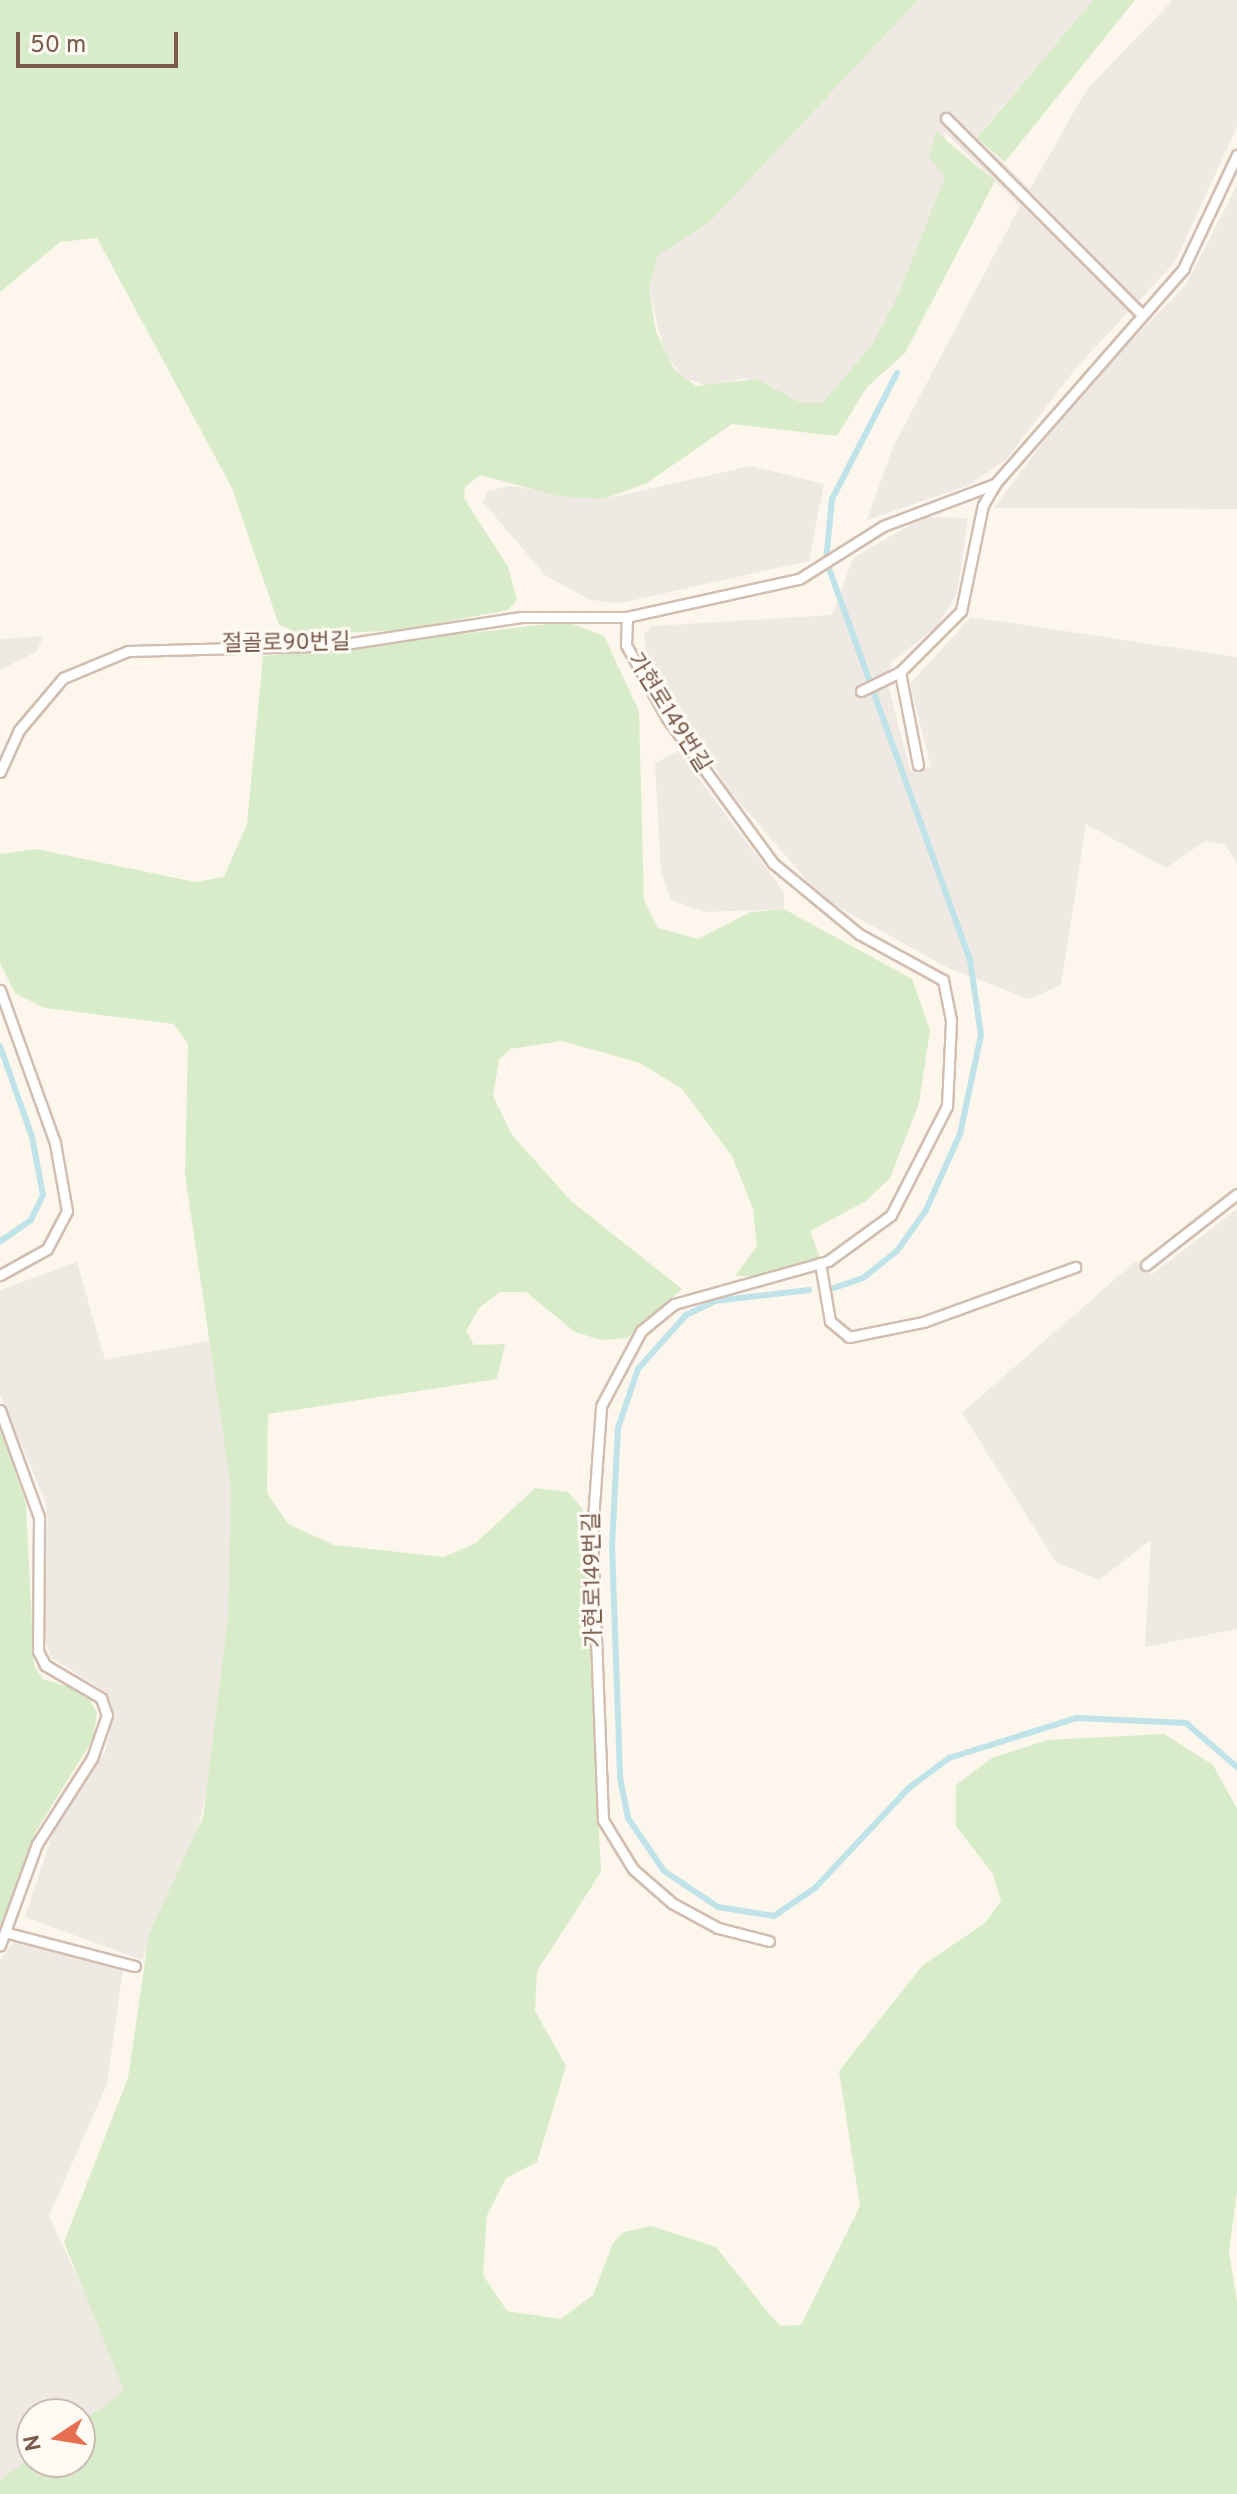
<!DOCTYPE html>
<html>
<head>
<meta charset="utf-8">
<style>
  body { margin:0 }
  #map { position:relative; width:1237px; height:2494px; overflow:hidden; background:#fdf6ec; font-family:Overpass,"Noto Sans KR",sans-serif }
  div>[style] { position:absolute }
  .industrial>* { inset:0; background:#efe9e4 }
  .green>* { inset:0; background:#d8ecc9 }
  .stream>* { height:6px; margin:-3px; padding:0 3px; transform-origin:3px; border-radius:3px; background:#bfe3e8 }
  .roads { filter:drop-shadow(2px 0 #d1beb0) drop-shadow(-2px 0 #d1beb0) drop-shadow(0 2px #d1beb0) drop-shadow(0 -2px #d1beb0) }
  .service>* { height:9px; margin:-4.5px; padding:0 4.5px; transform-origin:4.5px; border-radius:4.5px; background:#fff }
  span { translate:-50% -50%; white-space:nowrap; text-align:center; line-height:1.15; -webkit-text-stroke:6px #fffaf3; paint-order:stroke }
  .street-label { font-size:22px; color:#7a5c4d }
  .north { position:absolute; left:16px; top:2398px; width:80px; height:80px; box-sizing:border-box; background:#fffaf3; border:2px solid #cabbb1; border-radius:50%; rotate:258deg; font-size:22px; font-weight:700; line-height:32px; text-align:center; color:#7a5c4d }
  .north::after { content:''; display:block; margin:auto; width:28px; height:36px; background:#e76f51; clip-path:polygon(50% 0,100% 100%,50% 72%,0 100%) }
  .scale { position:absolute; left:16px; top:32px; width:162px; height:36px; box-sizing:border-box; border:4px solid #7a5c4d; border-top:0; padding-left:10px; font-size:24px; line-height:28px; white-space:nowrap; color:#7a5c4d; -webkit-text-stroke:6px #fffaf3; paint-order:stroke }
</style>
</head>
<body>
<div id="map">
  <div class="industrial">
    <div style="clip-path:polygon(918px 0,1093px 0,977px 137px,1030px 189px,1087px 89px,1173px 0,1237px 0,1237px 127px,1175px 262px,1076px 368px,1006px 460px,967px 486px,867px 520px,893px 447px,1020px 206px,945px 132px,946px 176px,899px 293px,872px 345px,822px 403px,801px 403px,744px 378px,708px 386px,684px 378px,665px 354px,649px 290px,658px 255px,709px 223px)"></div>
    <div style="clip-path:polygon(1237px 185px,1237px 509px,994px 508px,1079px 394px,1186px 285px)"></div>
    <div style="clip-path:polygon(751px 466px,824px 484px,809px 561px,616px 604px,588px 599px,545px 575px,483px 502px,488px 491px,510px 486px,604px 499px)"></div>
    <div style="clip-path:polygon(924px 517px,968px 518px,957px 594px,938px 625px,892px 662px,886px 677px,910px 770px,931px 767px,910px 684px,971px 617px,1237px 657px,1237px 863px,1224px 844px,1205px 841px,1166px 868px,1086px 824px,1061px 985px,1029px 999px,948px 968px,822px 898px,728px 789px,646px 650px,644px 634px,652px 626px,832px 615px,853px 558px)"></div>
    <div style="clip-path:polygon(44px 636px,36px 652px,0 670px,0 639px)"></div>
    <div style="clip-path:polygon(678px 751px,784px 892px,784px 909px,705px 912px,671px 900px,661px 872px,655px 763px)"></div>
    <div style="clip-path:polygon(1237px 1209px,1237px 1629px,1145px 1647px,1151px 1540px,1099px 1580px,1056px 1562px,962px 1413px,1136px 1261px,1151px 1275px)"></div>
    <div style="clip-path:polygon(77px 1262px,105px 1360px,214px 1340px,231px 1488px,229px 1617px,212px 1766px,197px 1834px,142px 1960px,25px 1917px,53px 1832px,105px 1752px,114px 1714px,105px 1691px,52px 1658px,43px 1638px,46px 1503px,0 1394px,0 1290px)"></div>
    <div style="clip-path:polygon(14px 1942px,123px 1969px,107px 2084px,49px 2216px,125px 2380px,124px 2391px,80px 2423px,80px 2414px,32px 2414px,32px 2457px,0 2480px,0 1960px)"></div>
  </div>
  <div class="green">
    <div style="clip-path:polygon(0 0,918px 0,709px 223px,658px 255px,649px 289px,656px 332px,674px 369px,696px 386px,757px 379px,801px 403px,822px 403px,872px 345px,899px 293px,945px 177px,929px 156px,936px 132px,995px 181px,905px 353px,867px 387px,837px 436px,732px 424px,647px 483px,604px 499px,559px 496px,480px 475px,465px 487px,464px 498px,508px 567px,517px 600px,508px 610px,402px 630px,304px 635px,279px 625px,232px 488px,97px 238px,60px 242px,0 292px)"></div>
    <div style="clip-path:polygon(1093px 0,1135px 0,1005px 162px,977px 138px)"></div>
    <div style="clip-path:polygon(567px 622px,604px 636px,639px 711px,644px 901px,658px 928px,698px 939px,751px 912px,784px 909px,912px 979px,930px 1030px,919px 1103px,890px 1178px,866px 1201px,810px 1231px,820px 1258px,769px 1277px,735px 1276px,757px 1246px,753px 1209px,732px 1156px,682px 1089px,640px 1063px,562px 1041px,510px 1049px,499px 1060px,493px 1096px,512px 1135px,571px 1201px,682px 1289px,627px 1338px,601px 1340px,575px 1332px,526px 1292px,500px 1292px,479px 1308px,466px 1331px,474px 1345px,505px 1344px,497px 1379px,268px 1414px,267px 1493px,288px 1524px,334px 1545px,444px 1557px,476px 1543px,535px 1488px,568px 1492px,583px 1509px,601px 1872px,537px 1971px,535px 2011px,566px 2066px,537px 2162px,506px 2178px,487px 2215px,483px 2275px,507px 2311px,561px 2319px,593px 2295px,613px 2243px,624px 2232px,651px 2226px,716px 2247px,770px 2315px,781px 2326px,801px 2325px,860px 2206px,839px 2071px,922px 1966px,985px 1923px,1001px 1901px,993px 1874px,956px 1826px,956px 1785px,992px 1758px,1047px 1740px,1164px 1734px,1213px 1765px,1237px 1809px,1237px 2191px,1229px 2252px,1237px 2303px,1237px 2494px,0 2494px,0 2480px,32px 2457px,80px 2462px,80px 2423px,124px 2391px,64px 2242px,128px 2078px,149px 1934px,203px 1817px,228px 1617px,231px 1488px,185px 1174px,188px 1044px,174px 1024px,45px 1008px,15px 993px,0 963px,0 854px,36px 849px,195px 882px,224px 877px,247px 824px,263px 656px)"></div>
    <div style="clip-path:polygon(0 1426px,26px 1504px,34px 1666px,43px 1679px,85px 1692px,97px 1713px,93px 1739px,36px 1831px,0 1929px)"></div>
  </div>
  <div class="stream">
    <div style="left:0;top:1046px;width:96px;rotate:70.6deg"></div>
    <div style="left:32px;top:1137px;width:59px;rotate:79.3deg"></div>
    <div style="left:43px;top:1195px;width:28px;rotate:116deg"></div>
    <div style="left:31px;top:1220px;width:38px;rotate:145deg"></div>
    <div style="left:834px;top:1288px;width:31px;rotate:-19deg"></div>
    <div style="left:863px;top:1278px;width:43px;rotate:-38.5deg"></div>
    <div style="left:897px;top:1251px;width:50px;rotate:-54.7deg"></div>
    <div style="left:926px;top:1210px;width:83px;rotate:-65.9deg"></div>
    <div style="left:960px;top:1134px;width:101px;rotate:-78deg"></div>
    <div style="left:981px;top:1035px;width:76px;rotate:-98.3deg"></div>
    <div style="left:970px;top:960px;width:424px;rotate:-109.8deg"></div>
    <div style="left:826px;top:561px;width:62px;rotate:-84.5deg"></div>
    <div style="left:832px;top:499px;width:142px;rotate:-62.7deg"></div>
    <div style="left:809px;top:1290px;width:95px;rotate:173.3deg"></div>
    <div style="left:715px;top:1301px;width:32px;rotate:154deg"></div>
    <div style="left:686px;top:1315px;width:72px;rotate:131.6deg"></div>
    <div style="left:638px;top:1369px;width:62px;rotate:108.7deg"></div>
    <div style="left:618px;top:1428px;width:117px;rotate:92.9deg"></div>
    <div style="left:612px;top:1545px;width:233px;rotate:88deg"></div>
    <div style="left:620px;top:1778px;width:41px;rotate:78.7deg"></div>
    <div style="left:628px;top:1818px;width:64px;rotate:55.8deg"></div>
    <div style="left:664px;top:1871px;width:65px;rotate:33.7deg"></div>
    <div style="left:718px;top:1907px;width:57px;rotate:9.1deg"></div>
    <div style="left:774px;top:1916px;width:50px;rotate:-34.3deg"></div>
    <div style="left:815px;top:1888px;width:139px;rotate:-46.8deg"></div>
    <div style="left:910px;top:1787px;width:49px;rotate:-36.6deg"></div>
    <div style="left:949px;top:1758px;width:134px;rotate:-17.4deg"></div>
    <div style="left:1077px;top:1718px;width:109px;rotate:2.6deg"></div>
    <div style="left:1186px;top:1723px;width:67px;rotate:40.8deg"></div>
  </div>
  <div class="roads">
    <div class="service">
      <div style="left:946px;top:118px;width:275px;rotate:45.1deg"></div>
      <div style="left:861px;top:691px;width:43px;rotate:-26deg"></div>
      <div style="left:918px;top:765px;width:95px;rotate:-101deg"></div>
      <div style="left:900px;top:672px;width:86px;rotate:-45deg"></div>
      <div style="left:961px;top:611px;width:108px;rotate:-78.3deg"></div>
      <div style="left:983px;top:505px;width:24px;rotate:-60deg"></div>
      <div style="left:0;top:772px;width:46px;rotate:-65.7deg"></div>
      <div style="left:19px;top:730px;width:68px;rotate:-49.8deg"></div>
      <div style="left:63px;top:678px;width:70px;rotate:-22.6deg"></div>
      <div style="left:128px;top:651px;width:210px;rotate:-1.6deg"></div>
      <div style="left:338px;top:645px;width:185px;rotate:-8.7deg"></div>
      <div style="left:521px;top:617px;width:106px"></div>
      <div style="left:0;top:990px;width:163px;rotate:70.2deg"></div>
      <div style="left:55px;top:1143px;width:69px;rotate:80deg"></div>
      <div style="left:67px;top:1211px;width:43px;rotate:117.8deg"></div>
      <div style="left:47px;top:1249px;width:54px;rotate:151deg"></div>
      <div style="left:820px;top:1263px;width:59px;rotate:80.2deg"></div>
      <div style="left:830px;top:1321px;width:25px;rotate:40deg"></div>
      <div style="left:849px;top:1337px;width:76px;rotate:-11.5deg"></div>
      <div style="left:923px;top:1322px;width:162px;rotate:-19.9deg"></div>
      <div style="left:1146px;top:1265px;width:115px;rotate:-38deg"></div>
      <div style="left:0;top:1410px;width:114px;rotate:70deg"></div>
      <div style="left:39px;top:1517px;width:134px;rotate:90.4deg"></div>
      <div style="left:38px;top:1651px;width:16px;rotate:63deg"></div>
      <div style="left:45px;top:1665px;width:65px;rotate:30.5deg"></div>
      <div style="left:101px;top:1698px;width:18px;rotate:71deg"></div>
      <div style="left:107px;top:1715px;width:46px;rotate:109.2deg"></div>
      <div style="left:92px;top:1758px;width:102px;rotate:122.6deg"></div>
      <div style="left:37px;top:1844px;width:108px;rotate:110.1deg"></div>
      <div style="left:8px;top:1933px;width:131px;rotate:14.6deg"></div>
      <div style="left:769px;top:1941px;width:53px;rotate:-165.7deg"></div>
      <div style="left:718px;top:1928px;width:52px;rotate:-151.5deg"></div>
      <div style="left:672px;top:1903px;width:52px;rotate:-138.9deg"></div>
      <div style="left:633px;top:1869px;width:57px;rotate:-121.5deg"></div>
      <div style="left:603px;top:1820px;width:287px;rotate:-92.2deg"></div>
      <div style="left:592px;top:1533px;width:127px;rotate:-85.9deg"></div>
      <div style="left:601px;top:1406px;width:85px;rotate:-61.9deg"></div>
      <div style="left:641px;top:1331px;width:43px;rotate:-39.3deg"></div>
      <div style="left:674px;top:1304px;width:160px;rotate:-15.6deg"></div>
      <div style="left:828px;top:1261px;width:78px;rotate:-36.1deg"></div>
      <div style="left:891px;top:1215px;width:123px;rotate:-62.8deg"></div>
      <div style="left:947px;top:1106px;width:86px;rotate:-87.3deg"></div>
      <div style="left:951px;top:1020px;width:41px;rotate:-101.3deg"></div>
      <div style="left:943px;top:980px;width:96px;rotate:-151.3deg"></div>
      <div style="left:859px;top:934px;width:112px;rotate:-140.5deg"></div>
      <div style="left:773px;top:863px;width:180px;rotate:-126.2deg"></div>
      <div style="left:667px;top:718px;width:84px;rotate:-119.3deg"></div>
      <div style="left:626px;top:645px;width:28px;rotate:-88deg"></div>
      <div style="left:627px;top:617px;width:176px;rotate:-12.5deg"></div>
      <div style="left:799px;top:579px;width:99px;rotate:-32.2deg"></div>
      <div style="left:883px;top:526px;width:120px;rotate:-20.6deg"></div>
      <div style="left:995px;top:484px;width:286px;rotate:-48.8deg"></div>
      <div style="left:1183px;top:269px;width:126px;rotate:-64.7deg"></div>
    </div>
  </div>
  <div class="street-label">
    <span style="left:286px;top:644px;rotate:-1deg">절골로90번길</span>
    <span style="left:668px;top:713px;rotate:58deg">가현로149번길</span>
    <span style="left:594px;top:1580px;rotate:-91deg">가현로149번길</span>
  </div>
  <div class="north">N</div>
  <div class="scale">50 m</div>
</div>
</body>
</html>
